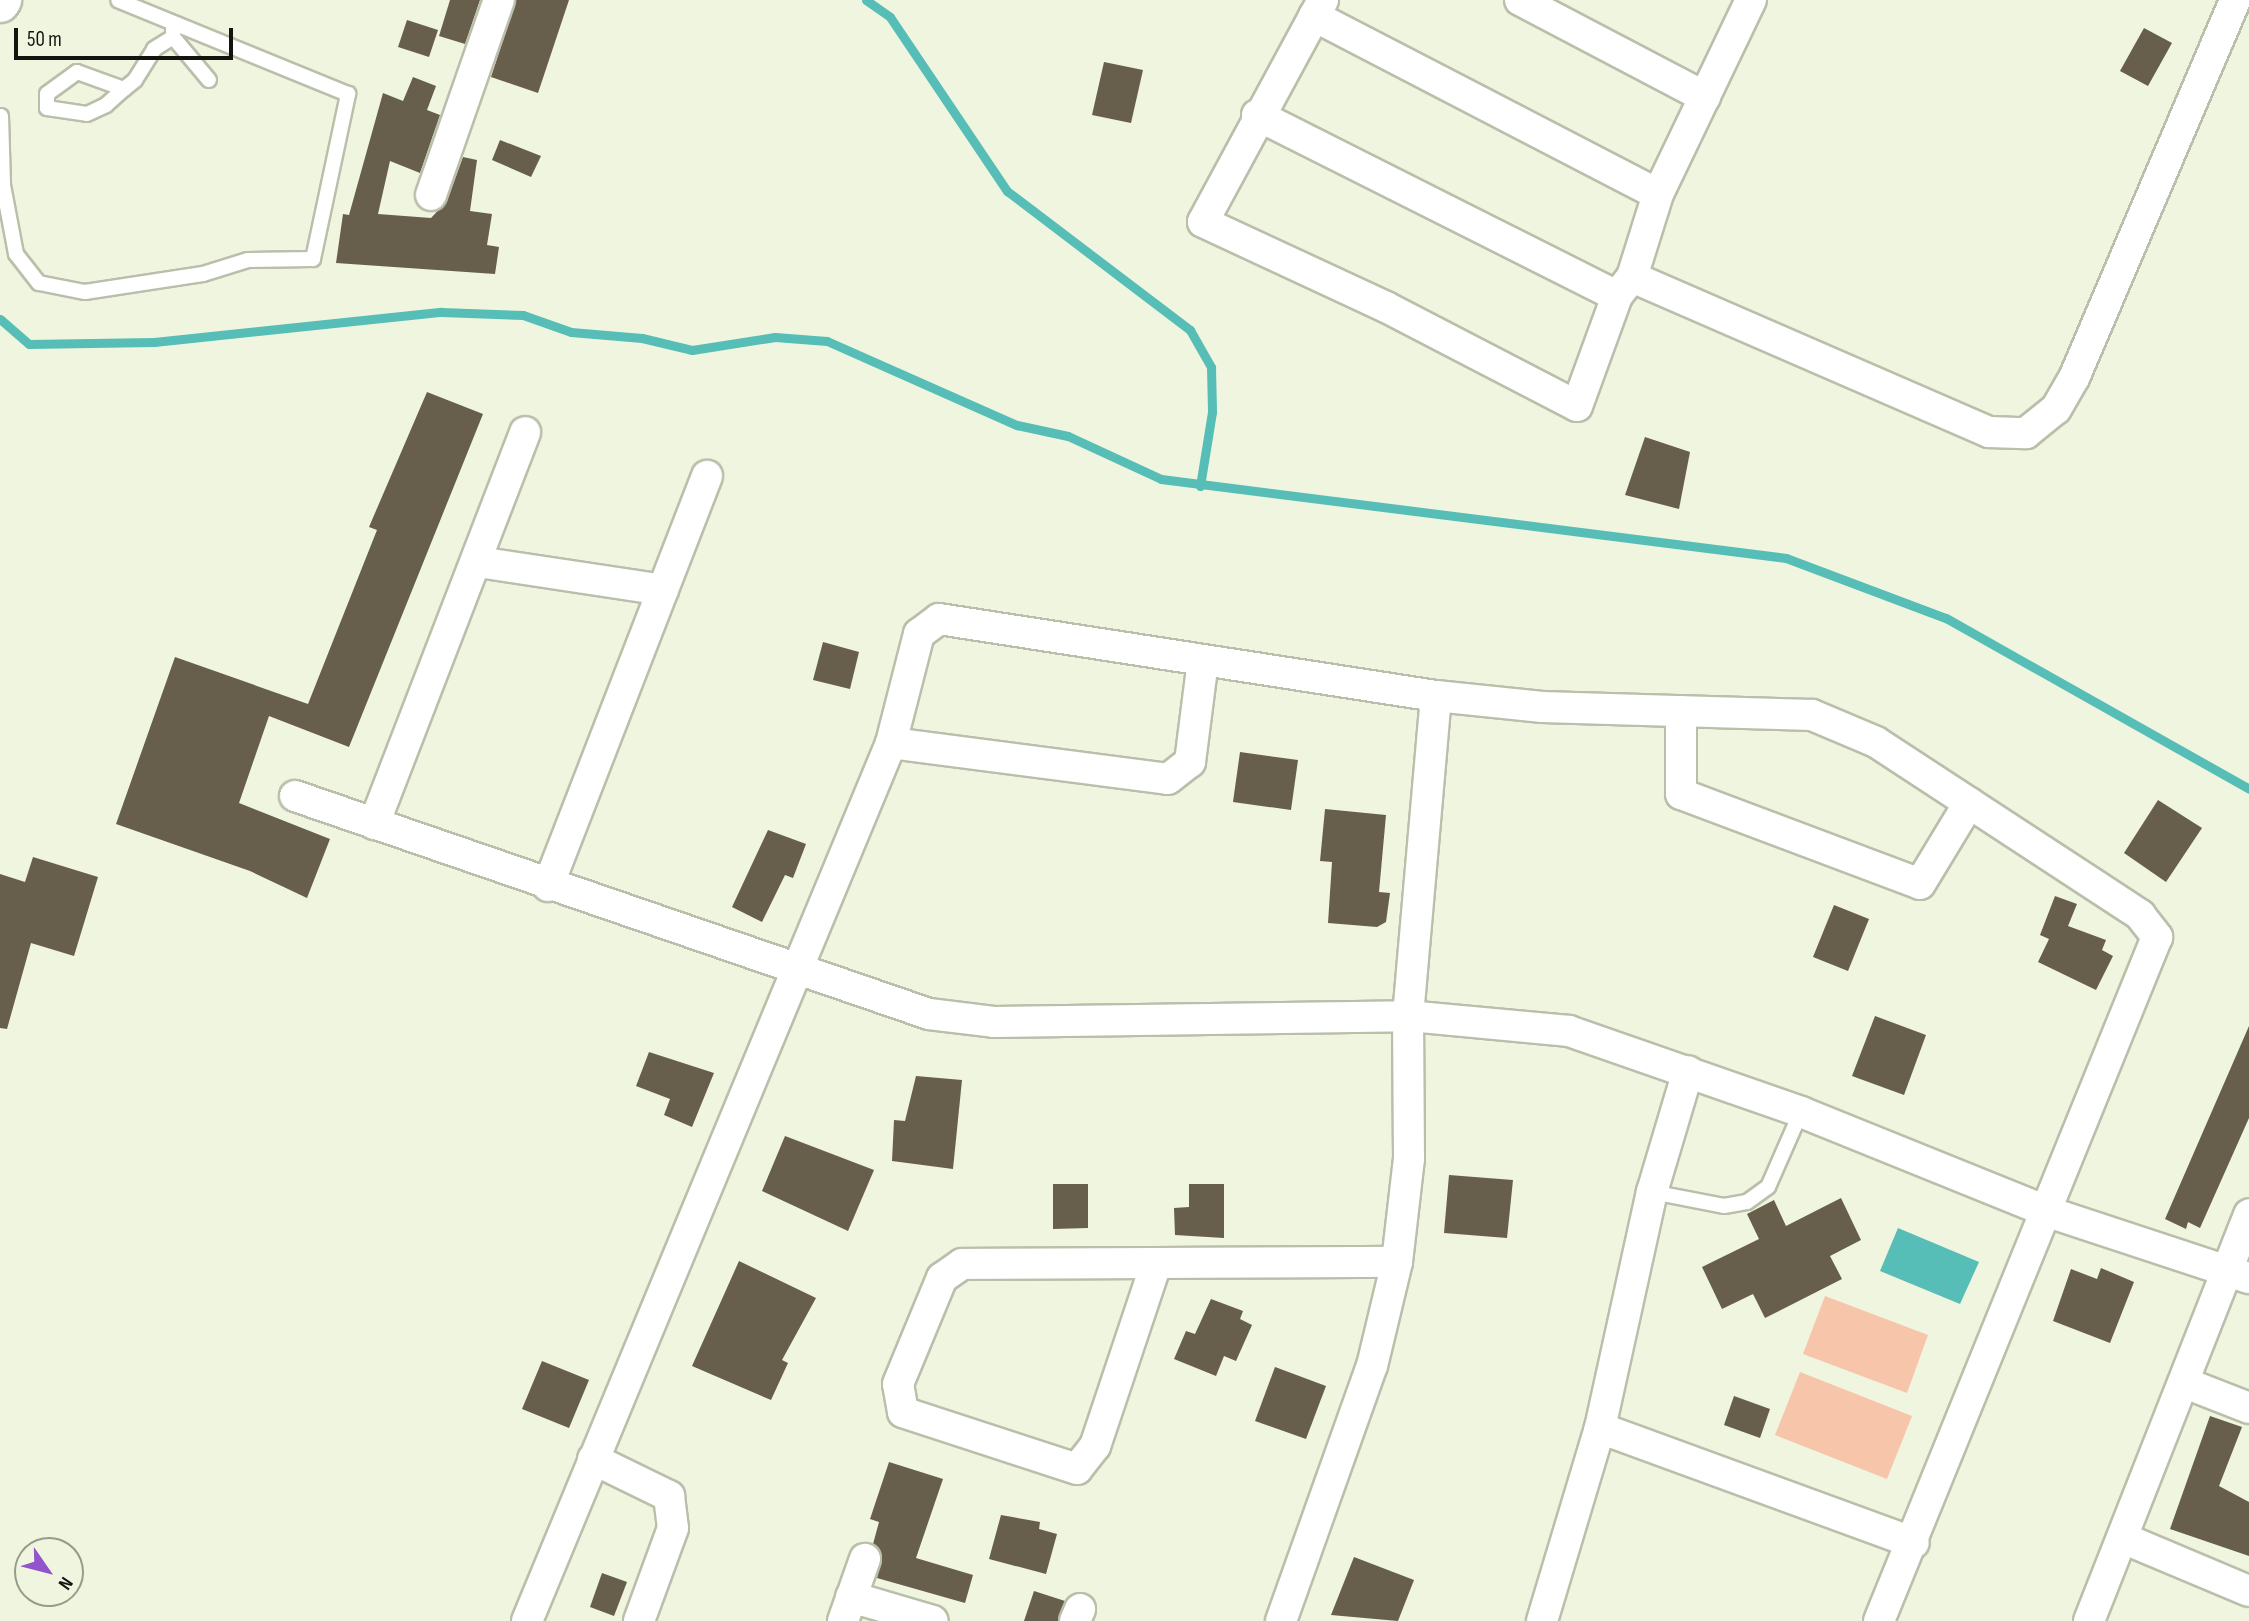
<!DOCTYPE html>
<html>
<head>
<meta charset="utf-8">
<style>
  body { margin:0 }
  #map { position:relative; width:2249px; height:1621px; overflow:hidden; background:#eff5df; font-family:"Sofia Sans Condensed",sans-serif }
  div>[style] { position:absolute }
  .green>* { inset:0; background:#f7c5aa }
  .water>* { inset:0; background:#56beb6 }
  .stream>* { height:9px; margin:-4.5px; padding:0 4.5px; transform-origin:4.5px; border-radius:4.5px; background:#56beb6 }
  .building>* { inset:0; background:#675e4c }
  .roads { filter:drop-shadow(2px 0 #b9bfaa) drop-shadow(-2px 0 #b9bfaa) drop-shadow(0 2px #b9bfaa) drop-shadow(0 -2px #b9bfaa) }
  .service>* { height:14px; margin:-7px; padding:0 7px; transform-origin:7px; border-radius:7px; background:#fff }
  .minor>* { height:30px; margin:-15px; padding:0 15px; transform-origin:15px; border-radius:15px; background:#fff }
  .tertiary>* { height:37px; margin:-18.5px; padding:0 18.5px; transform-origin:18.5px; border-radius:18.5px; background:#fff }
  span { translate:-50% -50%; white-space:nowrap; text-align:center; line-height:1.15; -webkit-text-stroke:7px #eff5df; paint-order:stroke }
  .north { position:absolute; left:14px; top:1537px; width:70px; height:70px; box-sizing:border-box; background:#eff5df; border:2px solid #979b8b; border-radius:50%; rotate:125deg; font-size:19px; font-weight:700; line-height:28px; text-align:center; color:#12140d }
  .north::after { content:''; display:block; margin:auto; width:24px; height:32px; background:#9154cb; clip-path:polygon(50% 0,100% 100%,50% 72%,0 100%) }
  .scale { position:absolute; left:14px; top:28px; width:219px; height:32px; box-sizing:border-box; border:4px solid #12140d; border-top:0; padding-left:9px; font-size:21px; line-height:24px; white-space:nowrap; color:#12140d; -webkit-text-stroke:5px #eff5df; paint-order:stroke }
</style>
</head>
<body>
<div id="map">
  <div class="green">
    <div style="clip-path:polygon(1825px 1296px,1928px 1335px,1907px 1393px,1803px 1354px)"></div>
    <div style="clip-path:polygon(1800px 1372px,1912px 1416px,1887px 1479px,1775px 1435px)"></div>
  </div>
  <div class="water">
    <div style="clip-path:polygon(1898px 1228px,1979px 1262px,1960px 1304px,1880px 1271px)"></div>
  </div>
  <div class="stream">
    <div style="left:866px;top:0;width:29px;rotate:35deg"></div>
    <div style="left:890px;top:17px;width:210px;rotate:56.1deg"></div>
    <div style="left:1007px;top:191px;width:230px;rotate:37.2deg"></div>
    <div style="left:1190px;top:330px;width:43px;rotate:60.4deg"></div>
    <div style="left:1211px;top:367px;width:45px;rotate:88.7deg"></div>
    <div style="left:1212px;top:412px;width:75px;rotate:99.2deg"></div>
    <div style="left:0;top:319px;width:38px;rotate:41deg"></div>
    <div style="left:29px;top:344px;width:125px;rotate:-0.9deg"></div>
    <div style="left:154px;top:342px;width:289px;rotate:-6deg"></div>
    <div style="left:441px;top:312px;width:82px;rotate:2.1deg"></div>
    <div style="left:523px;top:315px;width:51px;rotate:19.5deg"></div>
    <div style="left:571px;top:332px;width:71px;rotate:4.8deg"></div>
    <div style="left:642px;top:338px;width:51px;rotate:13.5deg"></div>
    <div style="left:692px;top:350px;width:84px;rotate:-8.9deg"></div>
    <div style="left:775px;top:337px;width:52px;rotate:4.4deg"></div>
    <div style="left:827px;top:341px;width:208px;rotate:23.9deg"></div>
    <div style="left:1017px;top:425px;width:52px;rotate:12.2deg"></div>
    <div style="left:1068px;top:436px;width:102px;rotate:24.8deg"></div>
    <div style="left:1161px;top:479px;width:630px;rotate:7.2deg"></div>
    <div style="left:1786px;top:558px;width:171px;rotate:20.6deg"></div>
    <div style="left:1946px;top:618px;width:348px;rotate:29.4deg"></div>
  </div>
  <div class="building">
    <div style="clip-path:polygon(450px 0,480px 0,465px 44px,439px 36px)"></div>
    <div style="clip-path:polygon(516px 0,569px 0,538px 93px,491px 77px)"></div>
    <div style="clip-path:polygon(407px 20px,438px 30px,429px 57px,398px 47px)"></div>
    <div style="clip-path:polygon(2144px 28px,2172px 43px,2148px 86px,2120px 71px)"></div>
    <div style="clip-path:polygon(1104px 62px,1143px 70px,1131px 123px,1092px 115px)"></div>
    <div style="clip-path:polygon(413px 77px,436px 86px,427px 110px,440px 115px,420px 173px,390px 161px,378px 214px,431px 218px,447px 201px,463px 157px,477px 160px,470px 211px,492px 214px,487px 245px,499px 247px,495px 274px,336px 263px,343px 214px,349px 215px,383px 93px,403px 101px)"></div>
    <div style="clip-path:polygon(500px 140px,541px 156px,531px 177px,492px 160px)"></div>
    <div style="clip-path:polygon(427px 392px,483px 414px,349px 747px,269px 716px,239px 803px,330px 839px,307px 898px,250px 871px,116px 824px,175px 657px,308px 704px,377px 530px,369px 527px)"></div>
    <div style="clip-path:polygon(1645px 437px,1690px 452px,1679px 509px,1625px 495px)"></div>
    <div style="clip-path:polygon(823px 642px,859px 652px,850px 689px,813px 680px)"></div>
    <div style="clip-path:polygon(1240px 752px,1298px 760px,1291px 810px,1233px 802px)"></div>
    <div style="clip-path:polygon(2158px 800px,2202px 828px,2166px 882px,2124px 853px)"></div>
    <div style="clip-path:polygon(1325px 809px,1386px 815px,1379px 892px,1390px 893px,1386px 922px,1377px 927px,1328px 923px,1332px 862px,1320px 861px)"></div>
    <div style="clip-path:polygon(768px 830px,806px 844px,793px 878px,785px 875px,762px 922px,732px 907px)"></div>
    <div style="clip-path:polygon(33px 857px,98px 877px,74px 956px,31px 943px,7px 1029px,0 1028px,0 874px,25px 882px)"></div>
    <div style="clip-path:polygon(2055px 896px,2077px 904px,2068px 926px,2106px 940px,2102px 950px,2113px 956px,2096px 990px,2038px 962px,2049px 939px,2040px 935px)"></div>
    <div style="clip-path:polygon(1834px 905px,1869px 919px,1848px 971px,1813px 957px)"></div>
    <div style="clip-path:polygon(1875px 1016px,1926px 1035px,1904px 1095px,1852px 1076px)"></div>
    <div style="clip-path:polygon(2249px 1026px,2249px 1118px,2200px 1228px,2188px 1222px,2186px 1229px,2165px 1219px)"></div>
    <div style="clip-path:polygon(649px 1052px,714px 1073px,692px 1127px,664px 1115px,670px 1099px,636px 1086px)"></div>
    <div style="clip-path:polygon(916px 1076px,962px 1080px,953px 1169px,892px 1161px,894px 1120px,905px 1121px)"></div>
    <div style="clip-path:polygon(785px 1136px,874px 1170px,848px 1231px,762px 1191px)"></div>
    <div style="clip-path:polygon(1449px 1175px,1513px 1180px,1507px 1238px,1444px 1233px)"></div>
    <div style="clip-path:polygon(1053px 1184px,1088px 1184px,1088px 1228px,1053px 1229px)"></div>
    <div style="clip-path:polygon(1189px 1184px,1224px 1184px,1224px 1238px,1175px 1235px,1174px 1208px,1189px 1207px)"></div>
    <div style="clip-path:polygon(1841px 1198px,1861px 1240px,1830px 1256px,1842px 1279px,1765px 1318px,1753px 1294px,1722px 1309px,1702px 1267px,1759px 1239px,1747px 1214px,1774px 1200px,1786px 1226px)"></div>
    <div style="clip-path:polygon(739px 1261px,816px 1298px,782px 1360px,788px 1363px,771px 1400px,692px 1366px)"></div>
    <div style="clip-path:polygon(2101px 1268px,2134px 1282px,2110px 1343px,2053px 1321px,2071px 1269px,2097px 1279px)"></div>
    <div style="clip-path:polygon(1211px 1299px,1243px 1311px,1240px 1319px,1252px 1325px,1236px 1361px,1224px 1356px,1216px 1376px,1174px 1359px,1186px 1331px,1195px 1334px)"></div>
    <div style="clip-path:polygon(542px 1361px,589px 1380px,569px 1428px,522px 1409px)"></div>
    <div style="clip-path:polygon(1275px 1367px,1326px 1386px,1306px 1439px,1255px 1421px)"></div>
    <div style="clip-path:polygon(1734px 1396px,1770px 1409px,1760px 1438px,1724px 1425px)"></div>
    <div style="clip-path:polygon(2210px 1416px,2242px 1427px,2219px 1486px,2249px 1502px,2249px 1556px,2170px 1529px)"></div>
    <div style="clip-path:polygon(889px 1462px,943px 1479px,916px 1558px,973px 1575px,965px 1603px,877px 1578px,882px 1557px,873px 1544px,879px 1522px,870px 1519px)"></div>
    <div style="clip-path:polygon(1001px 1515px,1040px 1522px,1039px 1529px,1057px 1534px,1046px 1574px,989px 1559px)"></div>
    <div style="clip-path:polygon(1354px 1557px,1414px 1580px,1398px 1621px,1331px 1615px)"></div>
    <div style="clip-path:polygon(602px 1573px,627px 1582px,614px 1616px,590px 1607px)"></div>
    <div style="clip-path:polygon(1034px 1591px,1065px 1601px,1058px 1621px,1024px 1621px)"></div>
  </div>
  <div class="roads">
    <div class="service">
      <div style="left:173px;top:29px;width:8px;rotate:90deg"></div>
      <div style="left:173px;top:37px;width:56px;rotate:50.1deg"></div>
      <div style="left:124px;top:89px;width:50px;rotate:-160.1deg"></div>
      <div style="left:77px;top:72px;width:37px;rotate:144deg"></div>
      <div style="left:47px;top:94px;width:14px;rotate:90deg"></div>
      <div style="left:47px;top:108px;width:40px;rotate:8.5deg"></div>
      <div style="left:87px;top:114px;width:21px;rotate:-25deg"></div>
      <div style="left:106px;top:105px;width:24px;rotate:-42deg"></div>
      <div style="left:124px;top:89px;width:14px;rotate:-39deg"></div>
      <div style="left:135px;top:80px;width:36px;rotate:-58deg"></div>
      <div style="left:154px;top:49px;width:22px;rotate:-32deg"></div>
      <div style="left:1px;top:116px;width:69px;rotate:88.3deg"></div>
      <div style="left:3px;top:185px;width:70px;rotate:79.3deg"></div>
      <div style="left:16px;top:254px;width:37px;rotate:52deg"></div>
      <div style="left:39px;top:283px;width:47px;rotate:11.1deg"></div>
      <div style="left:85px;top:292px;width:119px;rotate:-8.7deg"></div>
      <div style="left:203px;top:274px;width:47px;rotate:-17.3deg"></div>
      <div style="left:248px;top:260px;width:65px;rotate:-0.9deg"></div>
      <div style="left:313px;top:259px;width:169px;rotate:-78deg"></div>
      <div style="left:348px;top:94px;width:248px;rotate:-157.8deg"></div>
      <div style="left:1652px;top:1192px;width:73px;rotate:11deg"></div>
      <div style="left:1724px;top:1206px;width:23px;rotate:-10deg"></div>
      <div style="left:1747px;top:1202px;width:26px;rotate:-36deg"></div>
      <div style="left:1768px;top:1187px;width:82px;rotate:-66.3deg"></div>
    </div>
    <div class="minor">
      <div style="left:1323px;top:0;width:252px;rotate:118.4deg"></div>
      <div style="left:1203px;top:222px;width:202px;rotate:24.9deg"></div>
      <div style="left:1386px;top:307px;width:215px;rotate:27.4deg"></div>
      <div style="left:1577px;top:406px;width:117px;rotate:-70deg"></div>
      <div style="left:1617px;top:296px;width:24px;rotate:-52deg"></div>
      <div style="left:1632px;top:277px;width:87px;rotate:-72.6deg"></div>
      <div style="left:1658px;top:194px;width:215px;rotate:-64.4deg"></div>
      <div style="left:1520px;top:0;width:209px;rotate:27.7deg"></div>
      <div style="left:1314px;top:16px;width:387px;rotate:27.4deg"></div>
      <div style="left:1257px;top:115px;width:403px;rotate:26.7deg"></div>
      <div style="left:431px;top:195px;width:207px;rotate:-70.8deg"></div>
      <div style="left:1632px;top:277px;width:389px;rotate:23.5deg"></div>
      <div style="left:1989px;top:432px;width:37px;rotate:2deg"></div>
      <div style="left:2026px;top:433px;width:38px;rotate:-39deg"></div>
      <div style="left:2056px;top:409px;width:36px;rotate:-60deg"></div>
      <div style="left:2074px;top:378px;width:411px;rotate:-66.9deg"></div>
      <div style="left:478px;top:562px;width:187px;rotate:8.6deg"></div>
      <div style="left:1681px;top:711px;width:83px;rotate:90deg"></div>
      <div style="left:1681px;top:794px;width:255px;rotate:20.6deg"></div>
      <div style="left:1920px;top:884px;width:95px;rotate:-58.8deg"></div>
      <div style="left:891px;top:743px;width:279px;rotate:7.4deg"></div>
      <div style="left:1168px;top:779px;width:28px;rotate:-38deg"></div>
      <div style="left:1190px;top:762px;width:102px;rotate:-82.7deg"></div>
      <div style="left:295px;top:796px;width:670px;rotate:18.98deg"></div>
      <div style="left:929px;top:1014px;width:65px;rotate:7deg"></div>
      <div style="left:994px;top:1022px;width:414px;rotate:-0.8deg"></div>
      <div style="left:1408px;top:1016px;width:162px;rotate:5.3deg"></div>
      <div style="left:1569px;top:1031px;width:246px;rotate:19.2deg"></div>
      <div style="left:1801px;top:1112px;width:266px;rotate:22deg"></div>
      <div style="left:2048px;top:1212px;width:212px;rotate:18.2deg"></div>
      <div style="left:374px;top:824px;width:420px;rotate:-68.9deg"></div>
      <div style="left:548px;top:886px;width:440px;rotate:-68.8deg"></div>
      <div style="left:1155px;top:1267px;width:189px;rotate:108.5deg"></div>
      <div style="left:1095px;top:1446px;width:29px;rotate:128deg"></div>
      <div style="left:1077px;top:1469px;width:183px;rotate:-161.9deg"></div>
      <div style="left:903px;top:1412px;width:28px;rotate:-100deg"></div>
      <div style="left:898px;top:1384px;width:115px;rotate:-67.5deg"></div>
      <div style="left:942px;top:1278px;width:24px;rotate:-35deg"></div>
      <div style="left:962px;top:1264px;width:435px;rotate:-0.3deg"></div>
      <div style="left:2185px;top:1383px;width:69px;rotate:21.3deg"></div>
      <div style="left:1600px;top:1428px;width:334px;rotate:20.1deg"></div>
      <div style="left:593px;top:1459px;width:85px;rotate:26deg"></div>
      <div style="left:669px;top:1496px;width:32px;rotate:83deg"></div>
      <div style="left:673px;top:1528px;width:99px;rotate:110.1deg"></div>
      <div style="left:2125px;top:1539px;width:134px;rotate:22.8deg"></div>
      <div style="left:851px;top:1597px;width:85px;rotate:16.3deg"></div>
      <div style="left:527px;top:1621px;width:950px;rotate:-67.48deg"></div>
      <div style="left:891px;top:743px;width:113px;rotate:-75.6deg"></div>
      <div style="left:919px;top:634px;width:25px;rotate:-37deg"></div>
      <div style="left:939px;top:619px;width:503px;rotate:8.81deg"></div>
      <div style="left:1436px;top:696px;width:107px;rotate:5.9deg"></div>
      <div style="left:1542px;top:707px;width:270px;rotate:1.7deg"></div>
      <div style="left:1812px;top:715px;width:69px;rotate:22.9deg"></div>
      <div style="left:1876px;top:742px;width:316px;rotate:33.2deg"></div>
      <div style="left:2140px;top:915px;width:28px;rotate:52deg"></div>
      <div style="left:2157px;top:937px;width:738px;rotate:112.12deg"></div>
      <div style="left:843px;top:1621px;width:66px;rotate:-70.5deg"></div>
      <div style="left:1075px;top:1621px;width:13px;rotate:-67deg"></div>
      <div style="left:1281px;top:1621px;width:271px;rotate:-70.4deg"></div>
      <div style="left:1372px;top:1366px;width:107px;rotate:-76.5deg"></div>
      <div style="left:1397px;top:1262px;width:104px;rotate:-83.4deg"></div>
      <div style="left:1409px;top:1159px;width:143px;rotate:-90.4deg"></div>
      <div style="left:1408px;top:1016px;width:321px;rotate:-85deg"></div>
      <div style="left:1542px;top:1621px;width:202px;rotate:-73.3deg"></div>
      <div style="left:1600px;top:1428px;width:242px;rotate:-77.6deg"></div>
      <div style="left:1652px;top:1192px;width:126px;rotate:-73.4deg"></div>
      <div style="left:2089px;top:1621px;width:437px;rotate:-68.5deg"></div>
    </div>
    <div class="tertiary">
      <div style="left:0;top:3px;width:4px;rotate:-56deg"></div>
    </div>
  </div>
  <div class="north">N</div>
  <div class="scale">50 m</div>
</div>
</body>
</html>
